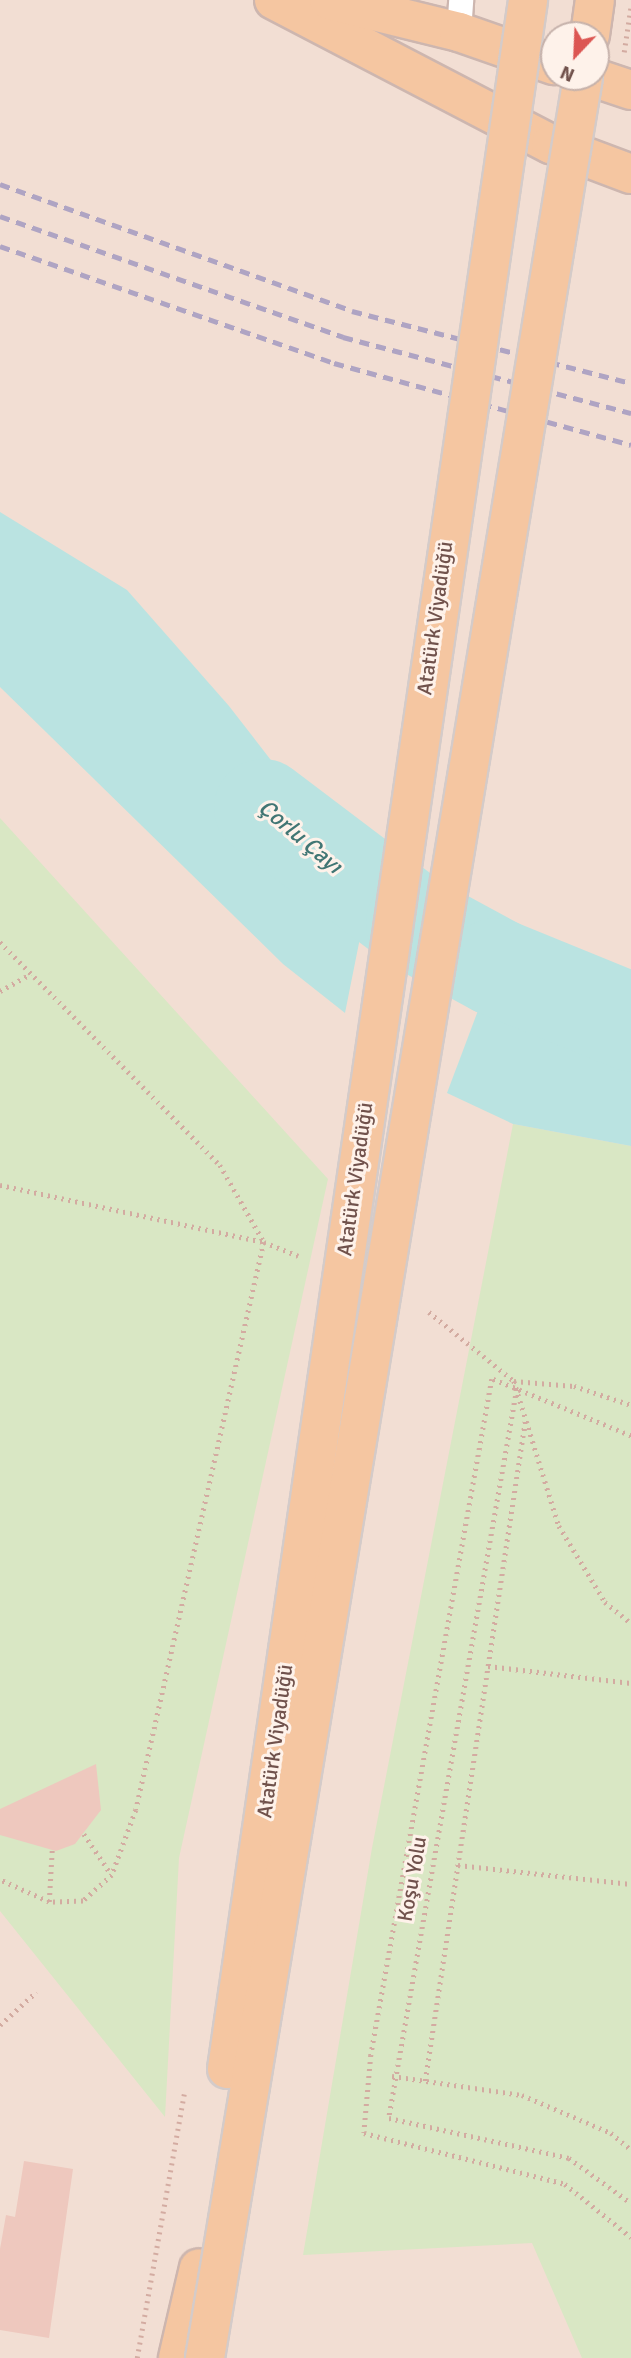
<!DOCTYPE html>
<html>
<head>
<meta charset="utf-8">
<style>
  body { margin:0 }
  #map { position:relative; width:631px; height:2358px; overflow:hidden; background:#fbeee5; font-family:Signika,sans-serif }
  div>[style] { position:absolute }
  .residential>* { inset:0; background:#f2ded3 }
  .green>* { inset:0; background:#d9e7c4 }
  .water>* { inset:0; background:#bae3e1 }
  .river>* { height:98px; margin:-49px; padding:0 49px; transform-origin:49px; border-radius:49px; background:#bae3e1 }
  .building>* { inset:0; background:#eec8be }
  .path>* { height:4.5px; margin-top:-2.25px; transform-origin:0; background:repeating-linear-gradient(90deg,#d3aba1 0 2px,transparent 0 7px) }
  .roads { filter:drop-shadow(2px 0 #cdb6af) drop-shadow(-2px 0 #cdb6af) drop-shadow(0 2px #cdb6af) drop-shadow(0 -2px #cdb6af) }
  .lane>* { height:24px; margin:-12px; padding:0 12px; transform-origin:12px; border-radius:12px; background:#fff }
  .primary>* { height:38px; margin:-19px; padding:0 19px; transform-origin:19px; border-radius:19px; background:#f5c6a1 }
  .rail>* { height:5px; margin-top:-2.5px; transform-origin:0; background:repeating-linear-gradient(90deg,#afa4c3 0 10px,transparent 0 17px) }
  .path-bridge>* { height:4.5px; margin-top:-2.25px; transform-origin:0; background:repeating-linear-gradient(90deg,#d3aba1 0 2px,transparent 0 7px) }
  .bridges { filter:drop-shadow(2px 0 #d4cbc9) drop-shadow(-2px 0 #d4cbc9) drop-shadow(0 2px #d4cbc9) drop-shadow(0 -2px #d4cbc9) }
  .primary-bridge>* { height:38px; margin:-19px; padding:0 19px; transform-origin:19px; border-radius:19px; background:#f5c6a1 }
  span { translate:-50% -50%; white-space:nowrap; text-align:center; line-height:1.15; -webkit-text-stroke:6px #fef2ea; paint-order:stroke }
  .street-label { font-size:21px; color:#71524c }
  .water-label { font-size:23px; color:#417674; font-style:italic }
  .north { position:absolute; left:540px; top:21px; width:70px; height:70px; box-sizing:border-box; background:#fef2ea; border:2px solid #c6b2ab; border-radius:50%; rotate:203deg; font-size:19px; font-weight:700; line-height:28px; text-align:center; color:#71524c }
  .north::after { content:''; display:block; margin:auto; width:24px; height:32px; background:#dc5652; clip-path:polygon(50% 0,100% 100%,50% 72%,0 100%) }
</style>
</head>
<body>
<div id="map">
  <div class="residential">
    <div style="clip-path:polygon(evenodd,0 0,631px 0,631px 2358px,0 2358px,0 0,554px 35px,596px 35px,596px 77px,554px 77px,554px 35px)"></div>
  </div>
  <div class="green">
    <div style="clip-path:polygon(0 818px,328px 1179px,179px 1858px,165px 2117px,0 1911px)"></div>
    <div style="clip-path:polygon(513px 1124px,631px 1146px,631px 2358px,582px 2358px,532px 2243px,303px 2255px,372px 1848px)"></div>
  </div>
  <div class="water">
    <div style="clip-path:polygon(0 512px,127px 590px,229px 706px,370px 888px,345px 1013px,283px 964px,0 687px)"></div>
    <div style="clip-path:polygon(485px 992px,631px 1050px,631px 1146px,513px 1124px,447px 1093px)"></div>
  </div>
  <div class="river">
    <div style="left:263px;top:808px;width:191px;rotate:37.1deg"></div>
    <div style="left:415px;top:923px;width:92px;rotate:28.5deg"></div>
    <div style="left:496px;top:967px;width:146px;rotate:22.2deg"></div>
  </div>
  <div class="building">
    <div style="clip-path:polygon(96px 1764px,101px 1810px,75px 1844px,56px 1851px,0 1835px,0 1809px)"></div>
    <div style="clip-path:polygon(24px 2161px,73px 2169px,49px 2338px,0 2330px,0 2249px,6px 2215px,15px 2217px)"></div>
  </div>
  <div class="path">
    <div style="left:0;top:942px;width:313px;rotate:45.4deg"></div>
    <div style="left:220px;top:1165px;width:89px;rotate:60.3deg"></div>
    <div style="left:264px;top:1242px;width:582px;rotate:102.7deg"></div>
    <div style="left:136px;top:1810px;width:69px;rotate:110.3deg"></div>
    <div style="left:112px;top:1875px;width:39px;rotate:138deg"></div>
    <div style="left:83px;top:1901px;width:34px;rotate:178deg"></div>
    <div style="left:49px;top:1902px;width:54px;rotate:-155.8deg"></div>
    <div style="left:0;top:991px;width:35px;rotate:-29deg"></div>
    <div style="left:0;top:1185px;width:270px;rotate:12.2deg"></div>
    <div style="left:264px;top:1242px;width:37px;rotate:22deg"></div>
    <div style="left:429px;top:1312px;width:109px;rotate:39.1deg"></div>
    <div style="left:514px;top:1381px;width:152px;rotate:72.8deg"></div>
    <div style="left:559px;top:1526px;width:89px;rotate:58.8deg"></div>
    <div style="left:605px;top:1602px;width:33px;rotate:39deg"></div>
    <div style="left:514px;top:1381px;width:60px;rotate:4.8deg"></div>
    <div style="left:574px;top:1386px;width:60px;rotate:18.4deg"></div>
    <div style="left:517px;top:1389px;width:740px;rotate:99.96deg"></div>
    <div style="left:389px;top:2118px;width:184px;rotate:12.5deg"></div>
    <div style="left:569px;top:2158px;width:77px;rotate:36deg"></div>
    <div style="left:631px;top:1436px;width:150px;rotate:-157.7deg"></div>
    <div style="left:492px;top:1379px;width:687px;rotate:100.15deg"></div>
    <div style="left:371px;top:2055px;width:78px;rotate:95.1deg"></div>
    <div style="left:364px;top:2133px;width:207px;rotate:14.2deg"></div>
    <div style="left:565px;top:2184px;width:85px;rotate:38.8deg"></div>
    <div style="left:488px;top:1666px;width:144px;rotate:6.8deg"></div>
    <div style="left:84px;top:1834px;width:48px;rotate:56deg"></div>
    <div style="left:458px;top:1865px;width:174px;rotate:6.3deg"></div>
    <div style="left:49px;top:1902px;width:52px;rotate:-86.7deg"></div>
    <div style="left:0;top:2025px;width:49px;rotate:-42.5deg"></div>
    <div style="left:392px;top:2076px;width:131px;rotate:8.3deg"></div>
    <div style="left:522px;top:2095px;width:97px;rotate:23.1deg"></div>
    <div style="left:611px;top:2133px;width:26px;rotate:40deg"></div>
    <div style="left:425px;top:2081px;width:668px;rotate:-81.38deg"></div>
  </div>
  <div class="roads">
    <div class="lane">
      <div style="left:459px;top:32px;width:32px;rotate:-86deg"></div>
    </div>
    <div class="primary">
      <div style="left:274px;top:0;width:312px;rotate:27.5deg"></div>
      <div style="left:551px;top:144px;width:85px;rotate:20.6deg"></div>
      <div style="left:329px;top:0;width:134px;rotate:13.8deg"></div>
      <div style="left:459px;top:32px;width:101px;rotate:19.2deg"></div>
      <div style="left:590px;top:35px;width:35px;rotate:-82deg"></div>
      <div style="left:592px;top:77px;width:41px;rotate:18.4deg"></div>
      <div style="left:178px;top:2358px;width:92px;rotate:-76.9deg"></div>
    </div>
  </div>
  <div class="rail">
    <div style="left:0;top:184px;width:374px;rotate:19.8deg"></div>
    <div style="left:352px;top:311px;width:288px;rotate:14.5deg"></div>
    <div style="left:0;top:216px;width:364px;rotate:19.4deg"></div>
    <div style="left:343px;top:337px;width:298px;rotate:14.8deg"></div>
    <div style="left:0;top:246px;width:354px;rotate:19.3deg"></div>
    <div style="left:334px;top:363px;width:308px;rotate:15.4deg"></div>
  </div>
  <div class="path-bridge">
    <div style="left:624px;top:52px;width:48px;rotate:-81.5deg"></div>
    <div style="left:137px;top:2358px;width:268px;rotate:-79.9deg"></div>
  </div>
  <div class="bridges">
    <div class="primary-bridge">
      <div style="left:227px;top:2069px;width:2091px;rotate:-81.72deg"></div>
      <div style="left:205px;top:2358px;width:2312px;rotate:-80.59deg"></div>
    </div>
  </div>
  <div class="street-label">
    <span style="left:435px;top:618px;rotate:-82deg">Atatürk Viyadüğü</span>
    <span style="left:355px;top:1179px;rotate:-82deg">Atatürk Viyadüğü</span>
    <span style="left:275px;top:1741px;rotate:-82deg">Atatürk Viyadüğü</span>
    <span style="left:412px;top:1879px;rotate:-80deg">Koşu Yolu</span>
  </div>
  <div class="water-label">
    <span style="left:300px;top:837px;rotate:40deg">Çorlu Çayı</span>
  </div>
  <div class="north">N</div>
</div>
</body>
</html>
